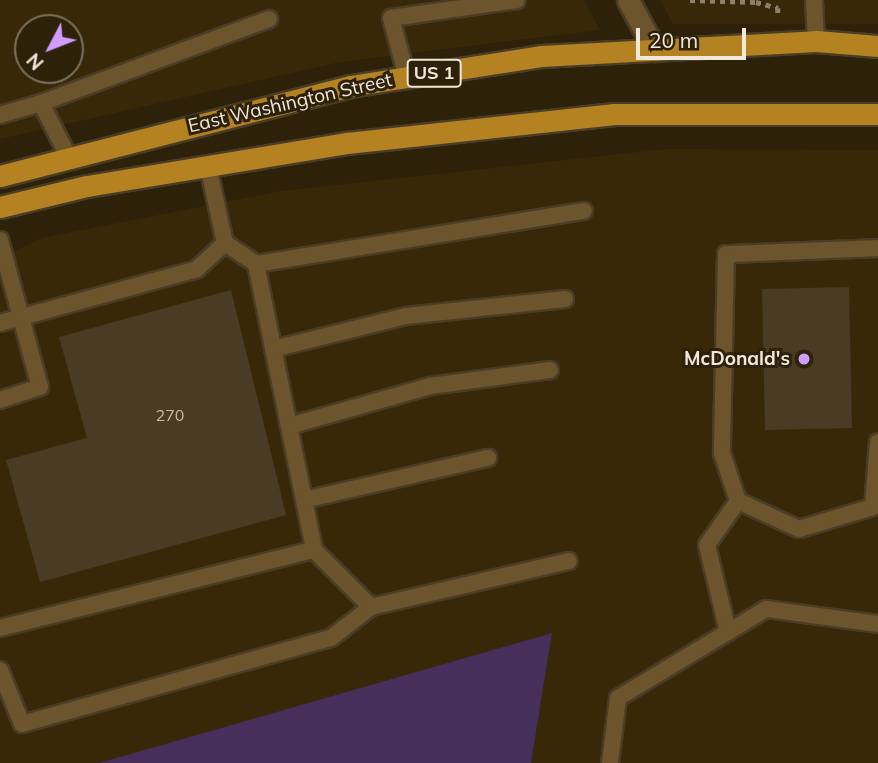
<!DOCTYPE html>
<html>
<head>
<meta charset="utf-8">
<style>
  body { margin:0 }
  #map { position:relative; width:878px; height:763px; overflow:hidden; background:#2e210a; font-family:Mulish,sans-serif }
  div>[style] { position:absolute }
  .built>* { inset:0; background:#392808 }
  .green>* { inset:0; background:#472f5c }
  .building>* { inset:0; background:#493b24 }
  .path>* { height:4.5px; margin-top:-2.25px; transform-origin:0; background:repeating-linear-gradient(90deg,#8b806d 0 5px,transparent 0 10px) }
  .roads { filter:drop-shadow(2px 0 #493d27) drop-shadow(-2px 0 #493d27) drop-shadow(0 2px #493d27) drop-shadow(0 -2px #493d27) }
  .lane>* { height:16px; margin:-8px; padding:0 8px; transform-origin:8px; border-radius:8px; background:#6c542c }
  .street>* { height:21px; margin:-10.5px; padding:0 10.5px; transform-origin:10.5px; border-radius:10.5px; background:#6c542c }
  .primary>* { height:21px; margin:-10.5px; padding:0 10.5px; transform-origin:10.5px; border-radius:10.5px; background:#b48220 }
  .dots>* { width:19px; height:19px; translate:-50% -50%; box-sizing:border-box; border:4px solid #2e210a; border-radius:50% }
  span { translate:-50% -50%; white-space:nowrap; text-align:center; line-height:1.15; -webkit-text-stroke:6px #2e210a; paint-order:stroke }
  .number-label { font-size:16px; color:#c7bdac }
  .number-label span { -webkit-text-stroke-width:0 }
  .shield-label span { padding:2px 5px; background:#2e210a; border:2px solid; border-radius:5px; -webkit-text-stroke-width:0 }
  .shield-label { font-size:18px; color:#f1e8da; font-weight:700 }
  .street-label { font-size:19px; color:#f1e8da }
  .poi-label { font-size:19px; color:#f1e8da; font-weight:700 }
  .right { translate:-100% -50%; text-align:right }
  .north { position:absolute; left:14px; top:14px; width:70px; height:70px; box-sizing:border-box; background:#2e210a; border:2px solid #7c715d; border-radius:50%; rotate:228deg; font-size:19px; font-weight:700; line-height:28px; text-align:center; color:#f1e8da }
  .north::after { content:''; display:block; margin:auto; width:24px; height:32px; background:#d09dff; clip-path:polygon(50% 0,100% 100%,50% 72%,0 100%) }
  .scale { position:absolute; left:636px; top:28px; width:110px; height:32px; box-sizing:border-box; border:4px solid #f1e8da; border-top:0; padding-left:9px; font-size:21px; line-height:24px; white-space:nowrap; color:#f1e8da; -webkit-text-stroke:5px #2e210a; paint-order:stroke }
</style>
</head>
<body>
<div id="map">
  <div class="built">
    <div style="clip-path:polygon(evenodd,0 0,584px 0,600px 30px,340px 62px,0 139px,0 0,28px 28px,70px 28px,70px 70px,28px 70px,28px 28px)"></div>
    <div style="clip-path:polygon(660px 0,878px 0,878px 24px,673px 24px)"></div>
    <div style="clip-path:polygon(667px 149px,878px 150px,878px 763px,531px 763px,552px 633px,99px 763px,0 763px,0 258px,42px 238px,282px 191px)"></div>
  </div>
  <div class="green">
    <div style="clip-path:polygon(552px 633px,531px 763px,99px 763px)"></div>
  </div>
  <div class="building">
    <div style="clip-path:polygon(849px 287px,852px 428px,765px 430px,762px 289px)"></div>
    <div style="clip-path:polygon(231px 290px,286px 515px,40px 582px,6px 460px,87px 438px,59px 337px)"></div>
  </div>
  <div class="path">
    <div style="left:690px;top:0;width:66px;rotate:1.7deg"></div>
    <div style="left:756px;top:2px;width:23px;rotate:15deg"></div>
    <div style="left:778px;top:8px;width:6px;rotate:90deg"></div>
  </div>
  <div class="roads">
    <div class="lane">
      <div style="left:814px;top:0;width:41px;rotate:87.2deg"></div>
      <div style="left:407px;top:77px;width:61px;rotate:-105.2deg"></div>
      <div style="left:391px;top:18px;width:127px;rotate:-8.1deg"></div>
      <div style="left:0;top:115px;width:43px;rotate:-16.3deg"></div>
      <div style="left:67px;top:154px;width:57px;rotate:-117deg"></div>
      <div style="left:41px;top:103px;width:243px;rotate:-20.2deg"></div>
      <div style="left:208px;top:166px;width:79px;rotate:77.6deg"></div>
      <div style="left:225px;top:243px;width:37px;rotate:34deg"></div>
      <div style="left:256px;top:264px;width:292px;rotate:78.5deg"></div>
      <div style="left:314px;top:550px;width:81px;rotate:45deg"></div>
      <div style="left:0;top:240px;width:152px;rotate:74.8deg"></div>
      <div style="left:40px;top:387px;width:42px;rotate:162deg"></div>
      <div style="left:878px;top:248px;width:152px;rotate:177.7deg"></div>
      <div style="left:726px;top:254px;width:199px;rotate:91.2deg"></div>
      <div style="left:722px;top:453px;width:51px;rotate:71.6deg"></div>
      <div style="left:738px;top:501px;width:67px;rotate:24.7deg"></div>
      <div style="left:799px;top:529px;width:77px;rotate:-16.6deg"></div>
      <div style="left:873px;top:507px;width:65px;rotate:-85.6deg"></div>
      <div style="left:256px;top:264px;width:332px;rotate:-9.2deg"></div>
      <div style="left:0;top:323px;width:204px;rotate:-15.3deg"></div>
      <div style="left:197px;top:269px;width:38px;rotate:-43deg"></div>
      <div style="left:273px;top:349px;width:137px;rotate:-13.9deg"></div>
      <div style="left:406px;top:316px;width:160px;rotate:-6.1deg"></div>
      <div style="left:289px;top:426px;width:147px;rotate:-15.8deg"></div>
      <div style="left:430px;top:386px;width:121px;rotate:-7.6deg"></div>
      <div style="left:304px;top:500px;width:189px;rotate:-12.9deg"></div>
      <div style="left:0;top:628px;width:324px;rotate:-14deg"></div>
      <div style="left:728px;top:632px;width:89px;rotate:-103.6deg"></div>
      <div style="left:707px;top:545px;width:54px;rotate:-54.8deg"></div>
      <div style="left:0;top:670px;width:58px;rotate:67.8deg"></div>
      <div style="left:22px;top:724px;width:321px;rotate:-15.6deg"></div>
      <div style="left:331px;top:638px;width:51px;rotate:-37.8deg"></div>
      <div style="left:371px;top:607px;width:203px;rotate:-13.1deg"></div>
      <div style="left:610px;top:763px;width:65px;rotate:-83deg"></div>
      <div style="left:618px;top:698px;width:173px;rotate:-31deg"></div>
      <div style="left:766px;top:609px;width:113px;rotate:7.6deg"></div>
    </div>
    <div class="street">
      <div style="left:628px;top:0;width:57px;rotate:61.6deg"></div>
    </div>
    <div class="primary">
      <div style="left:0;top:176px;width:361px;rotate:-14.4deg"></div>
      <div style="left:350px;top:86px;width:193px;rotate:-8.9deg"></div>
      <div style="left:541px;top:56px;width:275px;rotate:-3.1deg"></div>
      <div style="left:816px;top:41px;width:62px;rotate:4.6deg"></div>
      <div style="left:0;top:207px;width:89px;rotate:-13.6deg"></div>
      <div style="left:87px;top:186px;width:264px;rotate:-9.4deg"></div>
      <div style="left:347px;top:143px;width:269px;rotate:-6.2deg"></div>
      <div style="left:614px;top:114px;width:264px"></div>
    </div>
  </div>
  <div class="dots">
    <div style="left:804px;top:359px;background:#d09dff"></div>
  </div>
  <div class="number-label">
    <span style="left:170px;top:415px">270</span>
  </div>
  <div class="shield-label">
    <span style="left:434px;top:73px">US 1</span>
  </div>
  <div class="street-label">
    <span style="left:290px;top:103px;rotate:-13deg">East Washington Street</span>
  </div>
  <div class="poi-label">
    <span class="right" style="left:790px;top:359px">McDonald's</span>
  </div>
  <div class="north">N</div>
  <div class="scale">20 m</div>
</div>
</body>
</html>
